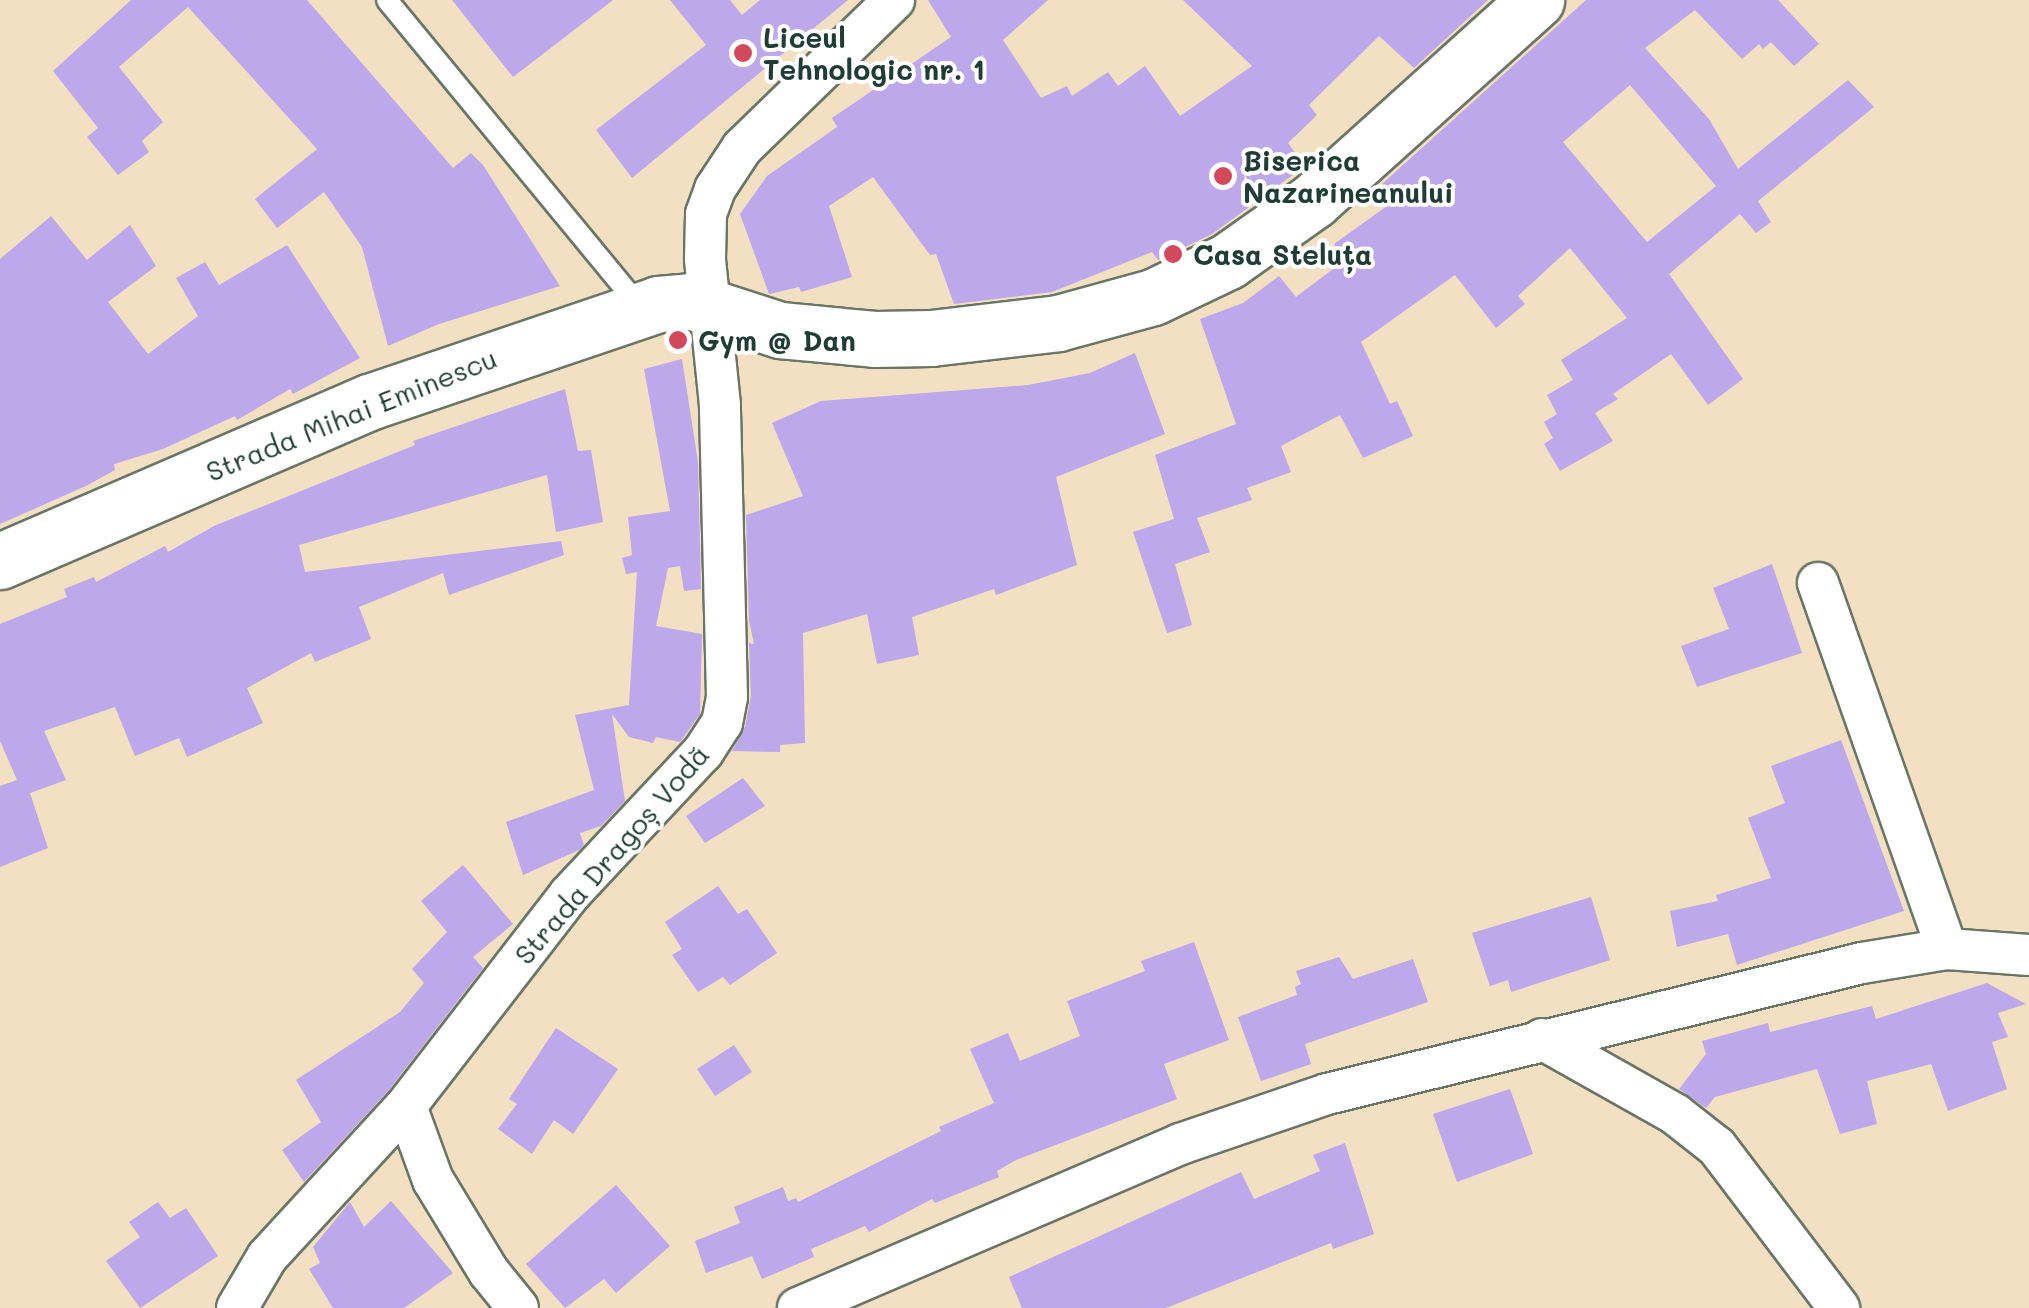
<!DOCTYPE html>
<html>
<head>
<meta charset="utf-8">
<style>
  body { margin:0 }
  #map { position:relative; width:2029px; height:1308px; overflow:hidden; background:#f3dfc2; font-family:Mali,sans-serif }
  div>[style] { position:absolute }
  .building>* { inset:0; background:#bca8ea }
  .roads { filter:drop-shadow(2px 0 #697666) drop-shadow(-2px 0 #697666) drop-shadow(0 2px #697666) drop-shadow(0 -2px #697666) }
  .lane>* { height:20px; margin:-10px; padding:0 10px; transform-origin:10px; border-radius:10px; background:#fff }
  .street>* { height:40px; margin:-20px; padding:0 20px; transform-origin:20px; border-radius:20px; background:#fff }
  .secondary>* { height:55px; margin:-27.5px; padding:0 27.5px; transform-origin:27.5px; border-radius:27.5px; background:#fff }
  .dots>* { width:28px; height:28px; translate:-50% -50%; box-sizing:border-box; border:5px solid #fff; border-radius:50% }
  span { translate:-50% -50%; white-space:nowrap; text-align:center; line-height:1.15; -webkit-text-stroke:8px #fff; paint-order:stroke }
  .poi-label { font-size:28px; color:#1f3d34; font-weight:700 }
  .left { translate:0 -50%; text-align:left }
  .street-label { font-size:28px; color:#1f3d34 }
</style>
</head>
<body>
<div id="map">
  <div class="building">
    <div style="clip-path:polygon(131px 0,307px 0,453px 168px,471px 153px,483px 165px,560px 286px,439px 324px,388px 346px,362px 247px,324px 192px,277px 228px,255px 199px,317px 149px,188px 7px,119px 67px,163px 122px,142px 141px,149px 152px,118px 175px,87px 137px,98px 128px,53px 71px)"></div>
    <div style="clip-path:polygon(452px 0,613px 0,513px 77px)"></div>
    <div style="clip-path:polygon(670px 0,730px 0,742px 15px,760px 0,848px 0,632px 178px,596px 130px,706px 45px)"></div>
    <div style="clip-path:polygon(928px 0,1048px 0,1003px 40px,1041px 98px,1067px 86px,1072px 96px,1108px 72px,1118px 86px,1145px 66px,1180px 116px,1252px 66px,1183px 0,1488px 0,1414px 68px,1379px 36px,1309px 105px,1317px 115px,1288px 143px,1305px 166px,1212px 234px,1158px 260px,1152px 252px,1052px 292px,954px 304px,936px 254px,930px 255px,873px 177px,829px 206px,852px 277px,801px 292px,799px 287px,769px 294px,740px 214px,767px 176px,837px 127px,832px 118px,951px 37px)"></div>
    <div style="clip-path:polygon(evenodd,1586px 0,1778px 0,1819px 44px,1794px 66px,1771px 42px,1763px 49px,1759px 44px,1742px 59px,1695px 10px,1645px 48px,1709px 119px,1738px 169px,1848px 80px,1874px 107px,1758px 201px,1771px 222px,1756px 233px,1740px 214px,1669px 274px,1743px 379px,1708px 405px,1671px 354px,1613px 394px,1618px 399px,1595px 413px,1613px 441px,1560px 471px,1544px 444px,1553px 438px,1544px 422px,1557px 414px,1547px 395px,1573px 380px,1561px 360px,1627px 318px,1570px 248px,1518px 296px,1525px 304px,1496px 328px,1455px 275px,1361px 342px,1390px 404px,1397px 401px,1413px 436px,1363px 458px,1340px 415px,1281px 446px,1291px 472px,1247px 488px,1252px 500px,1197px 518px,1210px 552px,1175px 564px,1192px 625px,1167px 633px,1133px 532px,1174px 519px,1155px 455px,1236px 424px,1200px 319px,1243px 303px,1279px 276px,1296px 297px,1345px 260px,1334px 244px,1394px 201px,1382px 184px,1586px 0,1630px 85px,1716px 186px,1647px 242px,1563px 142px,1630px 85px)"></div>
    <div style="clip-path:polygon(51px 216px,87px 260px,130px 225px,156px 266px,108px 302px,148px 354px,198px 316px,176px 278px,205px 262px,219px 285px,287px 245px,360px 358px,293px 394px,290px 389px,237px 420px,235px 416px,163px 449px,114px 464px,115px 470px,86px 486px,0 524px,0 259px)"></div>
    <div style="clip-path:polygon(1135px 353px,1165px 434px,1056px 477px,1077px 565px,996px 595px,994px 589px,912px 617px,919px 655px,877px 664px,867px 614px,803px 633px,805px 743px,780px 745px,780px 752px,732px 751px,745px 727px,751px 696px,749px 643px,754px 644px,749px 620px,746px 515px,803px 496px,772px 423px,821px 401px,1028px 385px,1090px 373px)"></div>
    <div style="clip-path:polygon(682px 359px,698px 462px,701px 589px,684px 591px,680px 566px,668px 568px,656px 626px,702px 634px,700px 714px,680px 742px,656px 737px,653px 743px,629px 737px,612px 714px,625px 801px,601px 826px,580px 833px,584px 845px,579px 850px,523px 875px,506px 822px,594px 790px,575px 715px,629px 705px,637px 572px,626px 574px,622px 558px,632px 555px,628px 517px,670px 511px,644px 369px)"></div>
    <div style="clip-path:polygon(565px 389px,578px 451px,591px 450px,603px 522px,556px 532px,547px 475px,299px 545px,305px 572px,561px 541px,564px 555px,449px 595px,443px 573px,359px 607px,371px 639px,315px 662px,311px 653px,247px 688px,263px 723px,187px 757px,179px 738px,135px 756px,115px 707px,44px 731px,66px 780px,30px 793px,48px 848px,0 867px,0 786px,17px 780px,0 741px,0 624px,67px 597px,64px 589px,94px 577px,96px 582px,165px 546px,168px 552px,214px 526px,415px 445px,413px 441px)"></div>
    <div style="clip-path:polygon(1772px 564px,1802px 653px,1697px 687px,1681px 646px,1729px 629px,1713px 588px)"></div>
    <div style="clip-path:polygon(1841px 740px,1904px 911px,1737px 965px,1728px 934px,1677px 947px,1670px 911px,1718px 901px,1716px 895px,1771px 878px,1748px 818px,1785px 803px,1771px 766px)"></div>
    <div style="clip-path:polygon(743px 778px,765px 806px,705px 843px,686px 816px)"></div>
    <div style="clip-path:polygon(463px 865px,513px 924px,473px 957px,483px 968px,388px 1091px,304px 1182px,282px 1150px,321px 1122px,296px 1080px,400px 1012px,424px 983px,412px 969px,447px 932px,421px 901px)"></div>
    <div style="clip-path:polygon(718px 886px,738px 914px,747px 909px,777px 953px,730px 985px,723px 977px,698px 992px,672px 955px,682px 949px,665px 922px)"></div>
    <div style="clip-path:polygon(1591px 897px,1610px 960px,1511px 992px,1508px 980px,1490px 986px,1472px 933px)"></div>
    <div style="clip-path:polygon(1194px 942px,1229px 1040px,1164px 1064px,1177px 1099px,1016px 1160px,997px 1171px,999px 1177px,935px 1203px,932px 1199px,869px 1232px,865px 1226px,811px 1249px,814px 1257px,762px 1279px,752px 1256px,706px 1273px,695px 1241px,740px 1223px,734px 1207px,783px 1187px,788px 1201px,796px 1198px,798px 1202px,941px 1131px,939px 1127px,994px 1103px,970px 1049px,1008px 1033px,1020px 1061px,1080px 1036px,1067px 1001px,1145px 971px,1141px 961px)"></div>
    <div style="clip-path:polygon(1339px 957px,1353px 979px,1413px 959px,1428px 1002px,1305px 1044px,1311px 1064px,1261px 1081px,1238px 1017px,1297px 995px,1295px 987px,1301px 984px,1296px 971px)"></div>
    <div style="clip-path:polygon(1987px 983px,2026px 1004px,1998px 1013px,2008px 1037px,1992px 1042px,2007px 1089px,1948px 1111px,1931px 1064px,1867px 1081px,1877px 1124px,1840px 1134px,1817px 1069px,1715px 1097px,1706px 1108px,1679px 1089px,1706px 1054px,1702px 1041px,1768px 1023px,1770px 1032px,1872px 1006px,1876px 1019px)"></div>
    <div style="clip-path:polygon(556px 1028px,618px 1069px,573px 1134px,554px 1120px,532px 1154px,498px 1129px,517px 1104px,509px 1099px)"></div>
    <div style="clip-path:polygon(734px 1045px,752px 1072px,715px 1096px,697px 1069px)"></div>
    <div style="clip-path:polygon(1510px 1089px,1533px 1154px,1457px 1182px,1433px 1114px)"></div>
    <div style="clip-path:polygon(1345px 1143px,1374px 1234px,1333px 1249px,1331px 1243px,1166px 1308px,1022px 1308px,1009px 1277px,1241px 1172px,1254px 1199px,1320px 1171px,1313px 1155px)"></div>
    <div style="clip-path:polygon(616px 1185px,670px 1246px,616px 1293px,604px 1279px,565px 1308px,526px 1264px)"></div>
    <div style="clip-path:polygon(391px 1201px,453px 1273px,404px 1308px,333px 1308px,309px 1269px,320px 1263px,313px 1247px,350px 1202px,364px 1227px)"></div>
    <div style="clip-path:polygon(158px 1202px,170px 1218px,186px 1208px,218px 1256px,140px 1308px,106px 1261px,140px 1237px,129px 1222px)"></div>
  </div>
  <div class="roads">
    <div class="lane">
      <div style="left:387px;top:0;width:398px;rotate:50.5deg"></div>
    </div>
    <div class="street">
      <div style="left:1818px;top:583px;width:388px;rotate:70.6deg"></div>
      <div style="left:1542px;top:1039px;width:153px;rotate:29.4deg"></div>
      <div style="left:1675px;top:1114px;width:53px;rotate:38.2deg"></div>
      <div style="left:1717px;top:1147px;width:202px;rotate:52.8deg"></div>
      <div style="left:406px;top:1106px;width:79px;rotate:70deg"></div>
      <div style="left:433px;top:1180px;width:108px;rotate:58.7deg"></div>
      <div style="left:489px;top:1272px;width:46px;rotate:51.1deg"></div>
      <div style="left:237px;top:1308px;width:59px;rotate:-59.5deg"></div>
      <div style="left:267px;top:1257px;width:205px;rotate:-47.4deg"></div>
      <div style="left:406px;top:1106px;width:267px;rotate:-52.3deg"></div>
      <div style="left:569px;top:895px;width:196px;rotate:-46.9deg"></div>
      <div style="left:703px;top:752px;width:35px;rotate:-57deg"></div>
      <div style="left:722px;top:723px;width:26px;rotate:-79deg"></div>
      <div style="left:727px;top:697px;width:292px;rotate:-91.4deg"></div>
      <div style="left:720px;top:405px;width:147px;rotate:-95.9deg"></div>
      <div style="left:705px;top:259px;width:45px;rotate:-88.7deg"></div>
      <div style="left:706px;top:214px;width:27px;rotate:-70deg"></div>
      <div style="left:715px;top:189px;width:49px;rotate:-56.6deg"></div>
      <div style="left:742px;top:148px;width:212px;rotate:-44.2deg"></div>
      <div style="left:798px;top:1308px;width:416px;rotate:-23.2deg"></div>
      <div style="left:1180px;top:1144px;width:155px;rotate:-18.8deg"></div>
      <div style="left:1327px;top:1094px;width:551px;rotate:-13.76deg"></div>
      <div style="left:1862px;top:963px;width:86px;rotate:-9.4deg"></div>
      <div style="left:1947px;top:949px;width:82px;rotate:4.2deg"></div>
    </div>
    <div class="secondary">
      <div style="left:0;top:561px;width:402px;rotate:-23.3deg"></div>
      <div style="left:369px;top:402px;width:305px;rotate:-18.7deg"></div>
      <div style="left:658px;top:304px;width:32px;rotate:-5deg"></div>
      <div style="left:690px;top:301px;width:95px;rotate:17.9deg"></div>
      <div style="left:780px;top:330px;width:95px;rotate:5.4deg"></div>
      <div style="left:875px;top:339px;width:56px;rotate:-1deg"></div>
      <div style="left:931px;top:338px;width:128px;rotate:-6.7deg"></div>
      <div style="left:1058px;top:323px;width:98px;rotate:-15.3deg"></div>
      <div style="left:1153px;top:297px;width:83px;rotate:-25.6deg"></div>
      <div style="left:1228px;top:261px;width:105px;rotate:-35.3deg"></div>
      <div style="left:1314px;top:200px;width:299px;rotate:-42deg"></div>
    </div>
  </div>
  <div class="dots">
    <div style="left:743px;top:53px;background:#d1495b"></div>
    <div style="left:1223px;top:176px;background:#d1495b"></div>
    <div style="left:1173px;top:254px;background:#d1495b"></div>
    <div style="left:678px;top:340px;background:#d1495b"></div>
  </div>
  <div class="poi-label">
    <span class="left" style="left:763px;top:53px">Liceul<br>Tehnologic nr. 1</span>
    <span class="left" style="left:1243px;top:176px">Biserica<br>Nazarineanului</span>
    <span class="left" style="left:1193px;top:254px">Casa Steluța</span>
    <span class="left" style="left:698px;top:340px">Gym @ Dan</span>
  </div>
  <div class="street-label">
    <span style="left:351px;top:414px;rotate:-22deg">Strada Mihai Eminescu</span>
    <span style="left:611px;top:854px;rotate:-49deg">Strada Dragoș Vodă</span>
  </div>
</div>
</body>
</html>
